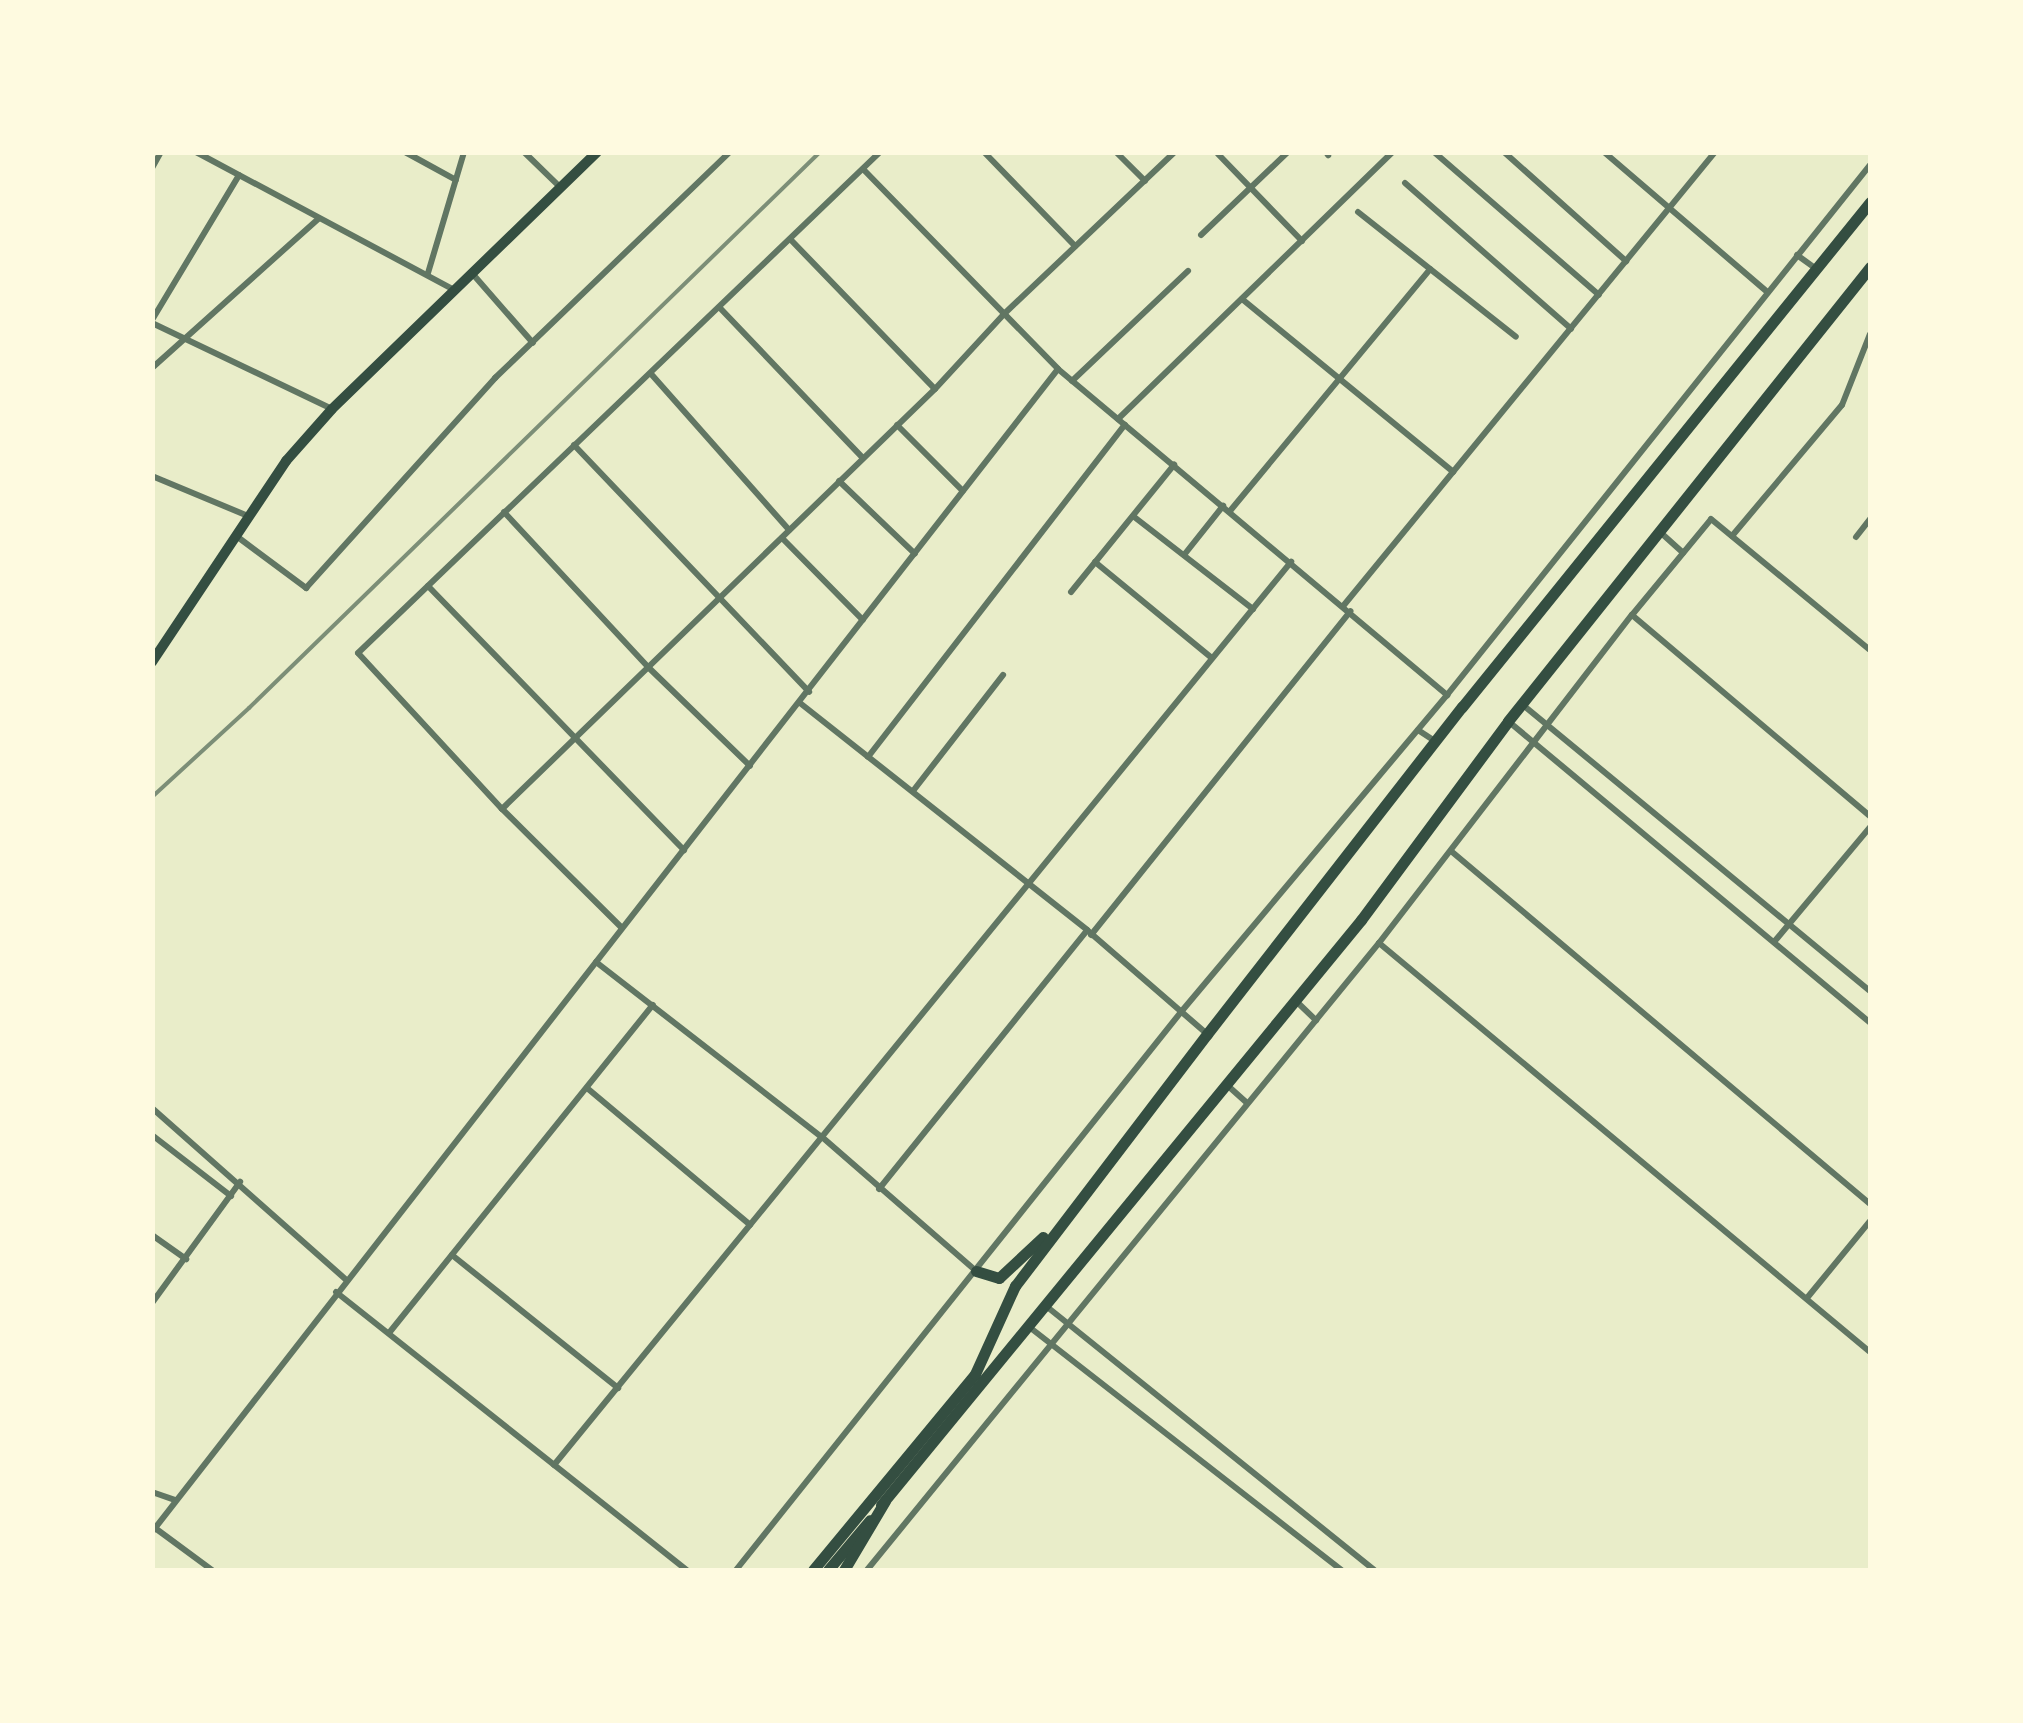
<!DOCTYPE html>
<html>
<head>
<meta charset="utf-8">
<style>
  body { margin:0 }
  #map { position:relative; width:2023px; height:1723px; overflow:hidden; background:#e9edc9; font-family:"PT Sans",sans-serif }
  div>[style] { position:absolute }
  .minor>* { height:6px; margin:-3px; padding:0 3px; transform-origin:3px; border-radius:3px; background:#617663 }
  .secondary>* { height:10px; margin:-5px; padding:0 5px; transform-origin:5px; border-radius:5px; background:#344e41 }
  .primary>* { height:11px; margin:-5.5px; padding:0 5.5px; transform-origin:5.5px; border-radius:5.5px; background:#344e41 }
  .trunk>* { height:11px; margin:-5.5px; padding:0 5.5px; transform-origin:5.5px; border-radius:5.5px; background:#344e41 }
  .rail>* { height:4px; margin:-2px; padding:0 2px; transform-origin:2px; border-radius:2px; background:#7c8e77 }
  span { translate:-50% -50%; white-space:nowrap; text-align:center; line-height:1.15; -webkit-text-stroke:9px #fefae0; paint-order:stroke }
  .frame { position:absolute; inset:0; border:155px solid #fefae0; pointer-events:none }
</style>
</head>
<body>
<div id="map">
  <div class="minor">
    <div style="left:196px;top:152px;width:291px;rotate:28.1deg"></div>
    <div style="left:405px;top:152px;width:58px;rotate:28.8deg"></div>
    <div style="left:524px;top:152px;width:50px;rotate:44.2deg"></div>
    <div style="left:984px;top:152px;width:131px;rotate:45.9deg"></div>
    <div style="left:1116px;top:152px;width:41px;rotate:45deg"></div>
    <div style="left:1326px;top:152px;width:4px;rotate:56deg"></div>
    <div style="left:1434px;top:152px;width:218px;rotate:40.9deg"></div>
    <div style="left:1504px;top:152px;width:164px;rotate:41.8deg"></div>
    <div style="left:1604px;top:152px;width:213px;rotate:40.6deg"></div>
    <div style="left:1218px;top:154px;width:121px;rotate:46deg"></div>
    <div style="left:152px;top:168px;width:18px;rotate:-61deg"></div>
    <div style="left:863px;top:169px;width:279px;rotate:45.7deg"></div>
    <div style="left:1058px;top:369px;width:508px;rotate:39.96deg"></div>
    <div style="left:1405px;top:183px;width:221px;rotate:41.3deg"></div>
    <div style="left:1358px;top:212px;width:201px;rotate:38.3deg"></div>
    <div style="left:1201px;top:235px;width:120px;rotate:-43.7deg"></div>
    <div style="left:791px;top:240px;width:207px;rotate:46deg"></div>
    <div style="left:1797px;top:255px;width:22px;rotate:36deg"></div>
    <div style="left:471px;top:272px;width:94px;rotate:48.9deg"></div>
    <div style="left:428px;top:273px;width:126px;rotate:-73.4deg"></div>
    <div style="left:1242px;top:299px;width:273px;rotate:39.3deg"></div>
    <div style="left:720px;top:308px;width:207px;rotate:46.4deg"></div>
    <div style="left:152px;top:320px;width:169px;rotate:-59deg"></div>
    <div style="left:152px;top:323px;width:199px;rotate:25.5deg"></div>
    <div style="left:152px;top:368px;width:224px;rotate:-41.9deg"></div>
    <div style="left:652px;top:375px;width:207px;rotate:48.5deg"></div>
    <div style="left:1072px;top:381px;width:160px;rotate:-43.5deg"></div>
    <div style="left:1118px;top:419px;width:383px;rotate:-44.2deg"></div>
    <div style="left:897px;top:425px;width:93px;rotate:45deg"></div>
    <div style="left:574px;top:445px;width:341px;rotate:46.4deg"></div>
    <div style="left:152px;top:476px;width:104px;rotate:22.6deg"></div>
    <div style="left:839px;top:481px;width:105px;rotate:43.8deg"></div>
    <div style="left:1230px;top:511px;width:314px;rotate:-50.4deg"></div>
    <div style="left:504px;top:512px;width:212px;rotate:47.1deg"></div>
    <div style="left:648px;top:667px;width:142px;rotate:44.1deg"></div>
    <div style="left:1133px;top:516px;width:152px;rotate:37.8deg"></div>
    <div style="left:1660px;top:532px;width:31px;rotate:42deg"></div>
    <div style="left:1732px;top:536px;width:171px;rotate:-50deg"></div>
    <div style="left:1842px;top:405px;width:76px;rotate:-68.5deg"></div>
    <div style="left:1856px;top:537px;width:23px;rotate:-52deg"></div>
    <div style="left:239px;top:538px;width:84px;rotate:36.7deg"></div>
    <div style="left:306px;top:588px;width:283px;rotate:-48deg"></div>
    <div style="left:495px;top:378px;width:326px;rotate:-43.9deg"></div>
    <div style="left:782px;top:538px;width:115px;rotate:45.4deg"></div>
    <div style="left:1184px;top:555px;width:63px;rotate:-51.5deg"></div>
    <div style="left:1095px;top:562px;width:151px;rotate:39.4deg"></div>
    <div style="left:428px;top:586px;width:368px;rotate:45.9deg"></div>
    <div style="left:1071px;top:592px;width:164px;rotate:-51deg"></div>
    <div style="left:1344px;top:605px;width:586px;rotate:-50.68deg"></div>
    <div style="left:1632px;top:615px;width:124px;rotate:-50.5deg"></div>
    <div style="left:1711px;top:519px;width:206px;rotate:39.5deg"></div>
    <div style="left:800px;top:703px;width:366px;rotate:38.3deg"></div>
    <div style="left:1087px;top:930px;width:157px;rotate:40.9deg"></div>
    <div style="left:1523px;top:705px;width:450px;rotate:39.5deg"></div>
    <div style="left:1508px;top:721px;width:471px;rotate:39.8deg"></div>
    <div style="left:1418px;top:730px;width:20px;rotate:33deg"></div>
    <div style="left:868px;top:757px;width:420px;rotate:-52.3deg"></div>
    <div style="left:913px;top:791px;width:147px;rotate:-52.2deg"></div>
    <div style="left:502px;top:809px;width:603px;rotate:-44.13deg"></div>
    <div style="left:935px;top:389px;width:102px;rotate:-47.4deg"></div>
    <div style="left:1004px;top:314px;width:236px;rotate:-43.5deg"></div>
    <div style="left:1451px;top:851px;width:548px;rotate:40.11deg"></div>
    <div style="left:621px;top:927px;width:168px;rotate:-135.2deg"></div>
    <div style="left:502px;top:809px;width:212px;rotate:-132.7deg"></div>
    <div style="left:358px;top:653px;width:724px;rotate:-43.82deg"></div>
    <div style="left:1091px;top:935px;width:415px;rotate:-51.3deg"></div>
    <div style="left:1774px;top:942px;width:150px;rotate:-50.1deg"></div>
    <div style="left:1379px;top:943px;width:639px;rotate:39.79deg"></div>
    <div style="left:596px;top:962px;width:286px;rotate:37.8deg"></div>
    <div style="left:822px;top:1137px;width:203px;rotate:41deg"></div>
    <div style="left:1296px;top:1001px;width:28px;rotate:44deg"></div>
    <div style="left:1227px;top:1085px;width:27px;rotate:42deg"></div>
    <div style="left:587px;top:1088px;width:213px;rotate:40deg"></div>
    <div style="left:152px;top:1108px;width:258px;rotate:41.5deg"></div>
    <div style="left:152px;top:1135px;width:100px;rotate:37.7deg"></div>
    <div style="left:879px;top:1189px;width:332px;rotate:-51.2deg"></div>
    <div style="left:152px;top:1235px;width:42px;rotate:35.2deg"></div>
    <div style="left:452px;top:1255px;width:213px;rotate:38.7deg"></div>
    <div style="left:336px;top:1292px;width:448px;rotate:38.4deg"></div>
    <div style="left:1807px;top:1298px;width:99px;rotate:-50.7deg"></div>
    <div style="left:152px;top:1303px;width:150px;rotate:-54deg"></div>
    <div style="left:1046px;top:1306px;width:421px;rotate:38.8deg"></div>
    <div style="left:1028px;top:1326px;width:397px;rotate:37.9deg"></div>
    <div style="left:389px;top:1333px;width:421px;rotate:-51.2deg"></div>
    <div style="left:554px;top:1465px;width:1166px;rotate:-50.78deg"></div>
    <div style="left:152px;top:1492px;width:24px;rotate:19deg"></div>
    <div style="left:155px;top:1528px;width:71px;rotate:36.4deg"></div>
    <div style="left:152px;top:1532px;width:1474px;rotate:-52.08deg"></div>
    <div style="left:736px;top:1570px;width:714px;rotate:-51.43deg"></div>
    <div style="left:1181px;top:1012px;width:414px;rotate:-50deg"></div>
    <div style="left:1447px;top:695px;width:678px;rotate:-51.41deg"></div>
    <div style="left:867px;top:1570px;width:809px;rotate:-50.77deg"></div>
    <div style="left:1379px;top:943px;width:414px;rotate:-52.4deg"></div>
    <div style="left:1632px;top:615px;width:312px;rotate:40.2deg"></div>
  </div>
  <div class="secondary">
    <div style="left:152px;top:662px;width:242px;rotate:-56.3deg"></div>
    <div style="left:286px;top:461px;width:69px;rotate:-48.5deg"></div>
    <div style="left:332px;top:409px;width:369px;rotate:-44.1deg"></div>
  </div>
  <div class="primary">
    <div style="left:976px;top:1271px;width:24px;rotate:17deg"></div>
    <div style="left:999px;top:1278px;width:60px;rotate:-43deg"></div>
    <div style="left:881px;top:1505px;width:757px;rotate:-50.63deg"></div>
    <div style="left:1361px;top:920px;width:247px;rotate:-53.5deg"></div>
    <div style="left:1508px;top:721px;width:581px;rotate:-51.43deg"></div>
    <div style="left:813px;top:1570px;width:254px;rotate:-50.4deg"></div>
    <div style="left:975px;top:1374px;width:97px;rotate:-65.6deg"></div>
    <div style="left:1015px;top:1286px;width:317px;rotate:-52.7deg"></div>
    <div style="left:1207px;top:1034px;width:415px;rotate:-52.1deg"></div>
    <div style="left:1462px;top:707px;width:649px;rotate:-51.06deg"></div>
    <div style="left:828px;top:1570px;width:65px;rotate:-50deg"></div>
  </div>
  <div class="trunk">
    <div style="left:844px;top:1570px;width:80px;rotate:-59.3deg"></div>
  </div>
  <div class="rail">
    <div style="left:152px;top:797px;width:132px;rotate:-42.5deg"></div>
    <div style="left:249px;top:708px;width:797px;rotate:-44.24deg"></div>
  </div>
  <div class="frame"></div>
</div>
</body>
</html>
